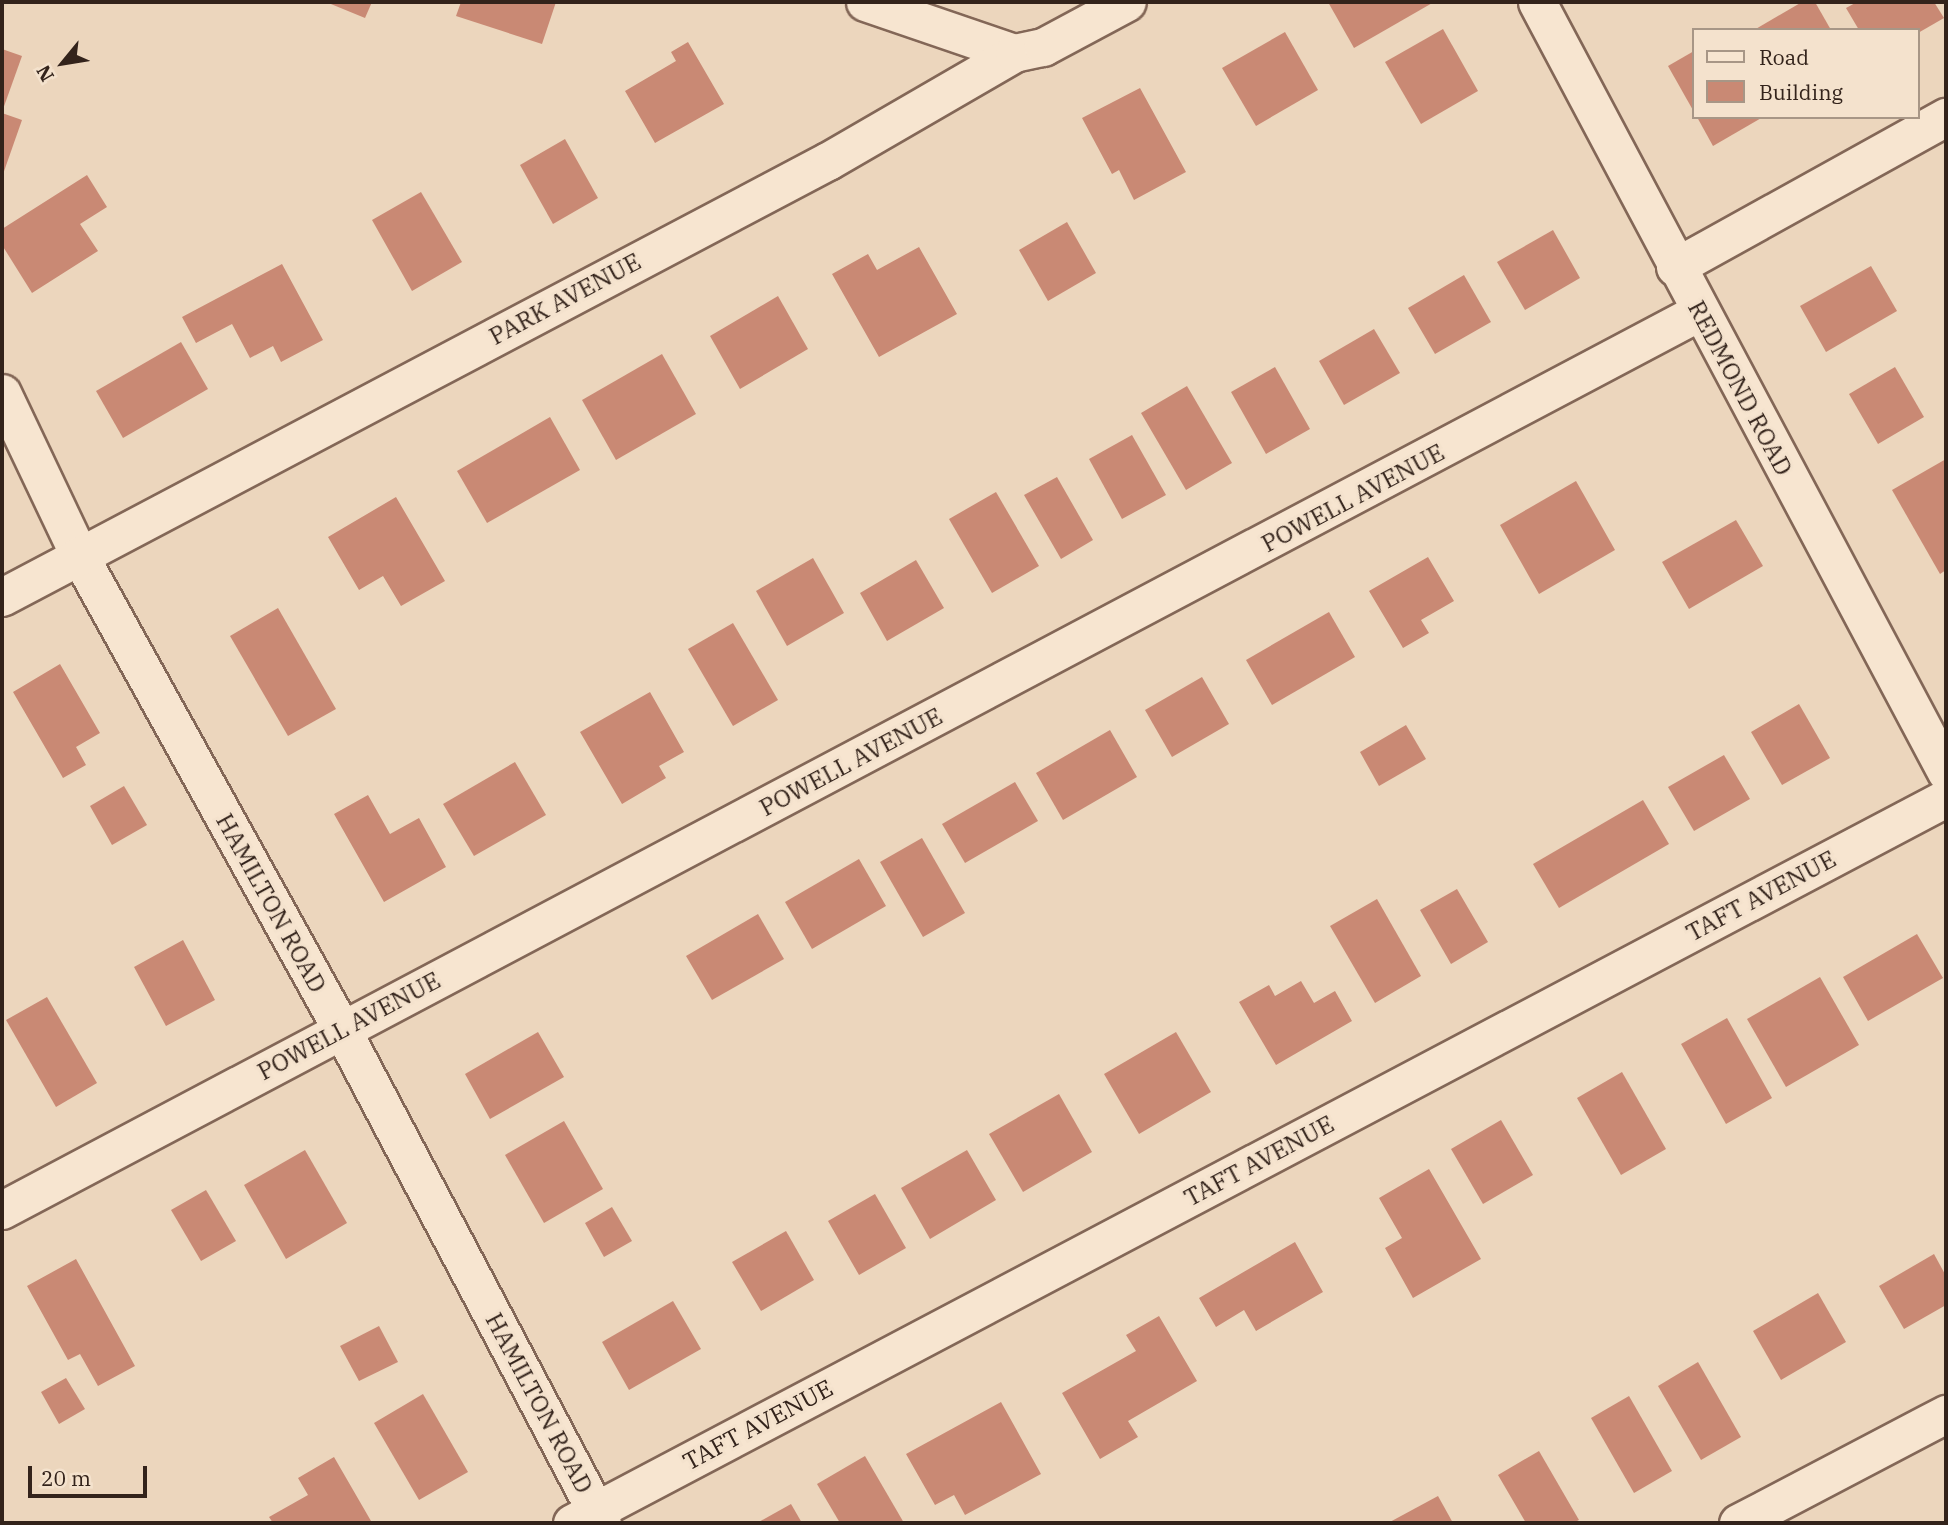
<!DOCTYPE html>
<html>
<head>
<meta charset="utf-8">
<style>
  body { margin:0 }
  #map { position:relative; width:1948px; height:1525px; overflow:hidden; background:#ecd6bd; font-family:"IBM Plex Serif",serif }
  div>[style] { position:absolute }
  .building>* { inset:0; background:#c98974 }
  .roads { filter:drop-shadow(2px 0 #836757) drop-shadow(-2px 0 #836757) drop-shadow(0 2px #836757) drop-shadow(0 -2px #836757) }
  .minor>* { height:37px; margin:-18.5px; padding:0 18.5px; transform-origin:18.5px; border-radius:18.5px; background:#f7e5d0 }
  span { translate:-50% -50%; white-space:nowrap; text-align:center; line-height:1.15; -webkit-text-stroke:6px #f4e2cd; paint-order:stroke }
  .street-label { font-size:24px; color:#33231b }
  .frame { position:absolute; inset:0; border:4px solid #33231b; pointer-events:none }
  .legend { position:absolute; left:1692px; top:28px; width:228px; height:91px; box-sizing:border-box; background:#f4e2cd; border:2px solid #a79686; margin:0; padding:9px 12px; list-style:none; font-size:21px; color:#33231b }
  .legend li { display:flex; align-items:center; gap:14px; height:35px }
  .legend b { width:35px; border:2px solid #a79686 }
  .north { position:absolute; left:28px; top:28px; width:70px; height:70px; -webkit-text-stroke:5px #f4e2cd; paint-order:stroke; rotate:240deg; font-size:19px; font-weight:700; line-height:28px; text-align:center; color:#33231b }
  .north::after { content:''; display:block; margin:auto; width:24px; height:32px; background:#33231b; clip-path:polygon(50% 0,100% 100%,50% 72%,0 100%) }
  .scale { position:absolute; left:28px; top:1466px; width:119px; height:32px; box-sizing:border-box; border:4px solid #33231b; border-top:0; padding-left:9px; font-size:21px; line-height:24px; white-space:nowrap; color:#33231b; -webkit-text-stroke:5px #f4e2cd; paint-order:stroke }
</style>
</head>
<body>
<div id="map">
  <div class="building">
    <div style="clip-path:polygon(326px 2px,372px 2px,365px 18px)"></div>
    <div style="clip-path:polygon(461px 2px,556px 2px,542px 44px,456px 16px)"></div>
    <div style="clip-path:polygon(1328px 2px,1434px 2px,1354px 48px)"></div>
    <div style="clip-path:polygon(1802px 2px,1815px 2px,1831px 30px,1754px 30px)"></div>
    <div style="clip-path:polygon(1857px 2px,1934px 2px,1944px 18px,1918px 33px,1859px 30px,1846px 8px)"></div>
    <div style="clip-path:polygon(1443px 29px,1478px 91px,1421px 124px,1385px 62px)"></div>
    <div style="clip-path:polygon(1285px 32px,1318px 90px,1256px 126px,1222px 68px)"></div>
    <div style="clip-path:polygon(688px 42px,724px 104px,655px 143px,625px 91px,676px 61px,671px 52px)"></div>
    <div style="clip-path:polygon(2px 49px,22px 56px,2px 112px)"></div>
    <div style="clip-path:polygon(1694px 51px,1694px 112px,1668px 66px)"></div>
    <div style="clip-path:polygon(1140px 88px,1186px 172px,1134px 200px,1119px 170px,1112px 174px,1082px 118px)"></div>
    <div style="clip-path:polygon(2px 113px,22px 120px,2px 177px)"></div>
    <div style="clip-path:polygon(1697px 117px,1763px 117px,1713px 146px)"></div>
    <div style="clip-path:polygon(565px 139px,598px 198px,553px 224px,520px 165px)"></div>
    <div style="clip-path:polygon(87px 175px,107px 207px,80px 224px,98px 251px,32px 293px,2px 245px,2px 229px)"></div>
    <div style="clip-path:polygon(421px 192px,462px 262px,412px 291px,372px 220px)"></div>
    <div style="clip-path:polygon(1067px 222px,1096px 273px,1048px 301px,1019px 250px)"></div>
    <div style="clip-path:polygon(1553px 230px,1580px 278px,1525px 310px,1497px 262px)"></div>
    <div style="clip-path:polygon(919px 247px,957px 314px,879px 357px,832px 274px,868px 254px,877px 270px)"></div>
    <div style="clip-path:polygon(282px 264px,323px 340px,281px 362px,273px 346px,250px 358px,232px 324px,196px 343px,182px 317px)"></div>
    <div style="clip-path:polygon(1871px 266px,1897px 311px,1826px 352px,1800px 306px)"></div>
    <div style="clip-path:polygon(1464px 275px,1491px 322px,1435px 354px,1408px 308px)"></div>
    <div style="clip-path:polygon(778px 296px,808px 349px,740px 389px,710px 336px)"></div>
    <div style="clip-path:polygon(1374px 329px,1400px 373px,1344px 405px,1319px 361px)"></div>
    <div style="clip-path:polygon(181px 342px,208px 389px,123px 438px,96px 391px)"></div>
    <div style="clip-path:polygon(662px 354px,696px 414px,616px 460px,582px 400px)"></div>
    <div style="clip-path:polygon(1275px 367px,1310px 429px,1266px 454px,1231px 392px)"></div>
    <div style="clip-path:polygon(1895px 367px,1924px 417px,1878px 444px,1849px 394px)"></div>
    <div style="clip-path:polygon(1187px 386px,1232px 463px,1186px 490px,1141px 413px)"></div>
    <div style="clip-path:polygon(550px 417px,580px 470px,487px 523px,457px 471px)"></div>
    <div style="clip-path:polygon(1132px 435px,1166px 495px,1122px 519px,1089px 459px)"></div>
    <div style="clip-path:polygon(1946px 459px,1946px 570px,1940px 574px,1892px 490px)"></div>
    <div style="clip-path:polygon(1057px 477px,1093px 540px,1061px 559px,1024px 495px)"></div>
    <div style="clip-path:polygon(1576px 481px,1615px 550px,1539px 594px,1500px 525px)"></div>
    <div style="clip-path:polygon(996px 492px,1039px 566px,992px 593px,949px 519px)"></div>
    <div style="clip-path:polygon(396px 497px,445px 581px,401px 606px,383px 576px,359px 590px,328px 537px)"></div>
    <div style="clip-path:polygon(1736px 520px,1763px 566px,1689px 609px,1662px 562px)"></div>
    <div style="clip-path:polygon(1428px 557px,1454px 601px,1421px 620px,1429px 633px,1403px 648px,1369px 591px)"></div>
    <div style="clip-path:polygon(813px 558px,844px 613px,787px 646px,756px 591px)"></div>
    <div style="clip-path:polygon(916px 560px,944px 608px,887px 641px,860px 593px)"></div>
    <div style="clip-path:polygon(278px 608px,336px 709px,288px 736px,230px 636px)"></div>
    <div style="clip-path:polygon(1329px 612px,1355px 657px,1272px 705px,1246px 660px)"></div>
    <div style="clip-path:polygon(733px 623px,778px 700px,733px 726px,688px 649px)"></div>
    <div style="clip-path:polygon(60px 664px,100px 733px,76px 747px,86px 765px,63px 778px,13px 692px)"></div>
    <div style="clip-path:polygon(1202px 677px,1229px 724px,1172px 757px,1145px 710px)"></div>
    <div style="clip-path:polygon(650px 692px,684px 752px,659px 766px,666px 778px,622px 804px,580px 732px)"></div>
    <div style="clip-path:polygon(1799px 704px,1830px 758px,1782px 785px,1751px 732px)"></div>
    <div style="clip-path:polygon(1406px 725px,1426px 759px,1379px 786px,1360px 752px)"></div>
    <div style="clip-path:polygon(1110px 730px,1137px 777px,1063px 820px,1036px 773px)"></div>
    <div style="clip-path:polygon(1724px 755px,1750px 799px,1694px 831px,1668px 787px)"></div>
    <div style="clip-path:polygon(515px 762px,546px 815px,474px 856px,443px 804px)"></div>
    <div style="clip-path:polygon(1015px 782px,1038px 821px,965px 863px,942px 824px)"></div>
    <div style="clip-path:polygon(124px 786px,147px 825px,112px 845px,90px 806px)"></div>
    <div style="clip-path:polygon(368px 795px,390px 834px,419px 818px,446px 867px,384px 902px,334px 814px)"></div>
    <div style="clip-path:polygon(1643px 800px,1669px 844px,1559px 908px,1533px 864px)"></div>
    <div style="clip-path:polygon(922px 838px,965px 913px,923px 937px,880px 862px)"></div>
    <div style="clip-path:polygon(859px 859px,886px 906px,812px 949px,785px 902px)"></div>
    <div style="clip-path:polygon(1457px 889px,1488px 942px,1451px 964px,1420px 910px)"></div>
    <div style="clip-path:polygon(1377px 899px,1421px 976px,1375px 1003px,1330px 926px)"></div>
    <div style="clip-path:polygon(758px 914px,784px 959px,712px 1000px,686px 956px)"></div>
    <div style="clip-path:polygon(1917px 934px,1943px 978px,1868px 1021px,1843px 977px)"></div>
    <div style="clip-path:polygon(183px 940px,215px 1000px,166px 1026px,134px 967px)"></div>
    <div style="clip-path:polygon(1820px 977px,1859px 1045px,1786px 1087px,1747px 1019px)"></div>
    <div style="clip-path:polygon(1301px 981px,1314px 1003px,1335px 991px,1352px 1021px,1276px 1065px,1239px 1002px,1269px 985px,1275px 996px)"></div>
    <div style="clip-path:polygon(47px 997px,97px 1083px,56px 1107px,6px 1020px)"></div>
    <div style="clip-path:polygon(1727px 1018px,1772px 1098px,1726px 1124px,1681px 1044px)"></div>
    <div style="clip-path:polygon(538px 1032px,564px 1077px,490px 1119px,465px 1074px)"></div>
    <div style="clip-path:polygon(1176px 1032px,1211px 1092px,1139px 1134px,1104px 1074px)"></div>
    <div style="clip-path:polygon(1622px 1072px,1666px 1149px,1621px 1175px,1577px 1098px)"></div>
    <div style="clip-path:polygon(1059px 1094px,1092px 1152px,1023px 1192px,989px 1134px)"></div>
    <div style="clip-path:polygon(1501px 1120px,1533px 1175px,1483px 1204px,1451px 1149px)"></div>
    <div style="clip-path:polygon(564px 1121px,603px 1189px,544px 1223px,505px 1155px)"></div>
    <div style="clip-path:polygon(305px 1150px,347px 1223px,286px 1259px,244px 1185px)"></div>
    <div style="clip-path:polygon(967px 1150px,996px 1200px,930px 1239px,901px 1188px)"></div>
    <div style="clip-path:polygon(1429px 1169px,1481px 1259px,1413px 1298px,1385px 1248px,1402px 1238px,1379px 1198px)"></div>
    <div style="clip-path:polygon(206px 1190px,236px 1241px,201px 1261px,171px 1210px)"></div>
    <div style="clip-path:polygon(875px 1194px,906px 1248px,859px 1275px,828px 1221px)"></div>
    <div style="clip-path:polygon(612px 1207px,632px 1241px,604px 1257px,585px 1223px)"></div>
    <div style="clip-path:polygon(786px 1231px,814px 1280px,761px 1311px,732px 1262px)"></div>
    <div style="clip-path:polygon(1295px 1242px,1323px 1292px,1256px 1331px,1244px 1310px,1216px 1327px,1199px 1298px)"></div>
    <div style="clip-path:polygon(1934px 1254px,1946px 1276px,1946px 1305px,1904px 1329px,1879px 1286px)"></div>
    <div style="clip-path:polygon(76px 1259px,135px 1366px,98px 1386px,80px 1354px,68px 1360px,27px 1286px)"></div>
    <div style="clip-path:polygon(1818px 1293px,1846px 1342px,1781px 1380px,1753px 1331px)"></div>
    <div style="clip-path:polygon(673px 1301px,701px 1349px,629px 1390px,602px 1342px)"></div>
    <div style="clip-path:polygon(1159px 1316px,1197px 1381px,1128px 1421px,1138px 1437px,1100px 1459px,1062px 1393px,1136px 1351px,1126px 1335px)"></div>
    <div style="clip-path:polygon(379px 1326px,398px 1362px,359px 1381px,340px 1346px)"></div>
    <div style="clip-path:polygon(1698px 1362px,1741px 1437px,1701px 1460px,1658px 1386px)"></div>
    <div style="clip-path:polygon(66px 1378px,85px 1409px,59px 1424px,41px 1392px)"></div>
    <div style="clip-path:polygon(423px 1394px,468px 1472px,419px 1500px,374px 1423px)"></div>
    <div style="clip-path:polygon(1629px 1396px,1672px 1471px,1634px 1493px,1591px 1418px)"></div>
    <div style="clip-path:polygon(1001px 1402px,1041px 1474px,965px 1515px,954px 1495px,935px 1505px,906px 1454px)"></div>
    <div style="clip-path:polygon(1539px 1451px,1579px 1520px,1573px 1523px,1526px 1523px,1498px 1475px)"></div>
    <div style="clip-path:polygon(865px 1456px,904px 1523px,840px 1523px,817px 1484px)"></div>
    <div style="clip-path:polygon(334px 1457px,371px 1521px,273px 1523px,269px 1517px,308px 1495px,298px 1478px)"></div>
    <div style="clip-path:polygon(1438px 1496px,1453px 1523px,1388px 1523px)"></div>
    <div style="clip-path:polygon(791px 1504px,802px 1523px,757px 1523px)"></div>
  </div>
  <div class="roads">
    <div class="minor">
      <div style="left:865px;top:2px;width:157px;rotate:18.9deg"></div>
      <div style="left:1537px;top:2px;width:872px;rotate:62.02deg"></div>
      <div style="left:1675px;top:267px;width:310px;rotate:-29deg"></div>
      <div style="left:2px;top:393px;width:179px;rotate:64.6deg"></div>
      <div style="left:79px;top:555px;width:543px;rotate:61.03deg"></div>
      <div style="left:342px;top:1030px;width:557px;rotate:62.19deg"></div>
      <div style="left:2px;top:597px;width:934px;rotate:-27.83deg"></div>
      <div style="left:828px;top:161px;width:215px;rotate:-30.1deg"></div>
      <div style="left:1014px;top:53px;width:30px;rotate:-12deg"></div>
      <div style="left:1043px;top:47px;width:95px;rotate:-28.2deg"></div>
      <div style="left:2px;top:1210px;width:1920px;rotate:-27.89deg"></div>
      <div style="left:572px;top:1523px;width:1554px;rotate:-27.82deg"></div>
      <div style="left:1738px;top:1523px;width:235px;rotate:-27.7deg"></div>
    </div>
  </div>
  <div class="street-label">
    <span style="left:565px;top:299px;rotate:-28deg">PARK AVENUE</span>
    <span style="left:1740px;top:388px;rotate:62deg">REDMOND ROAD</span>
    <span style="left:1353px;top:498px;rotate:-28deg">POWELL AVENUE</span>
    <span style="left:851px;top:762px;rotate:-28deg">POWELL AVENUE</span>
    <span style="left:1761px;top:896px;rotate:-28deg">TAFT AVENUE</span>
    <span style="left:271px;top:903px;rotate:61deg">HAMILTON ROAD</span>
    <span style="left:349px;top:1026px;rotate:-28deg">POWELL AVENUE</span>
    <span style="left:1259px;top:1161px;rotate:-28deg">TAFT AVENUE</span>
    <span style="left:539px;top:1403px;rotate:62deg">HAMILTON ROAD</span>
    <span style="left:758px;top:1425px;rotate:-28deg">TAFT AVENUE</span>
  </div>
  <div class="frame"></div>
  <ul class="legend">
  <li><b style="height:9px;background:#f7e5d0"></b>Road</li>
  <li><b style="height:19px;background:#c98974"></b>Building</li>
  </ul>
  <div class="north">N</div>
  <div class="scale">20 m</div>
</div>
</body>
</html>
